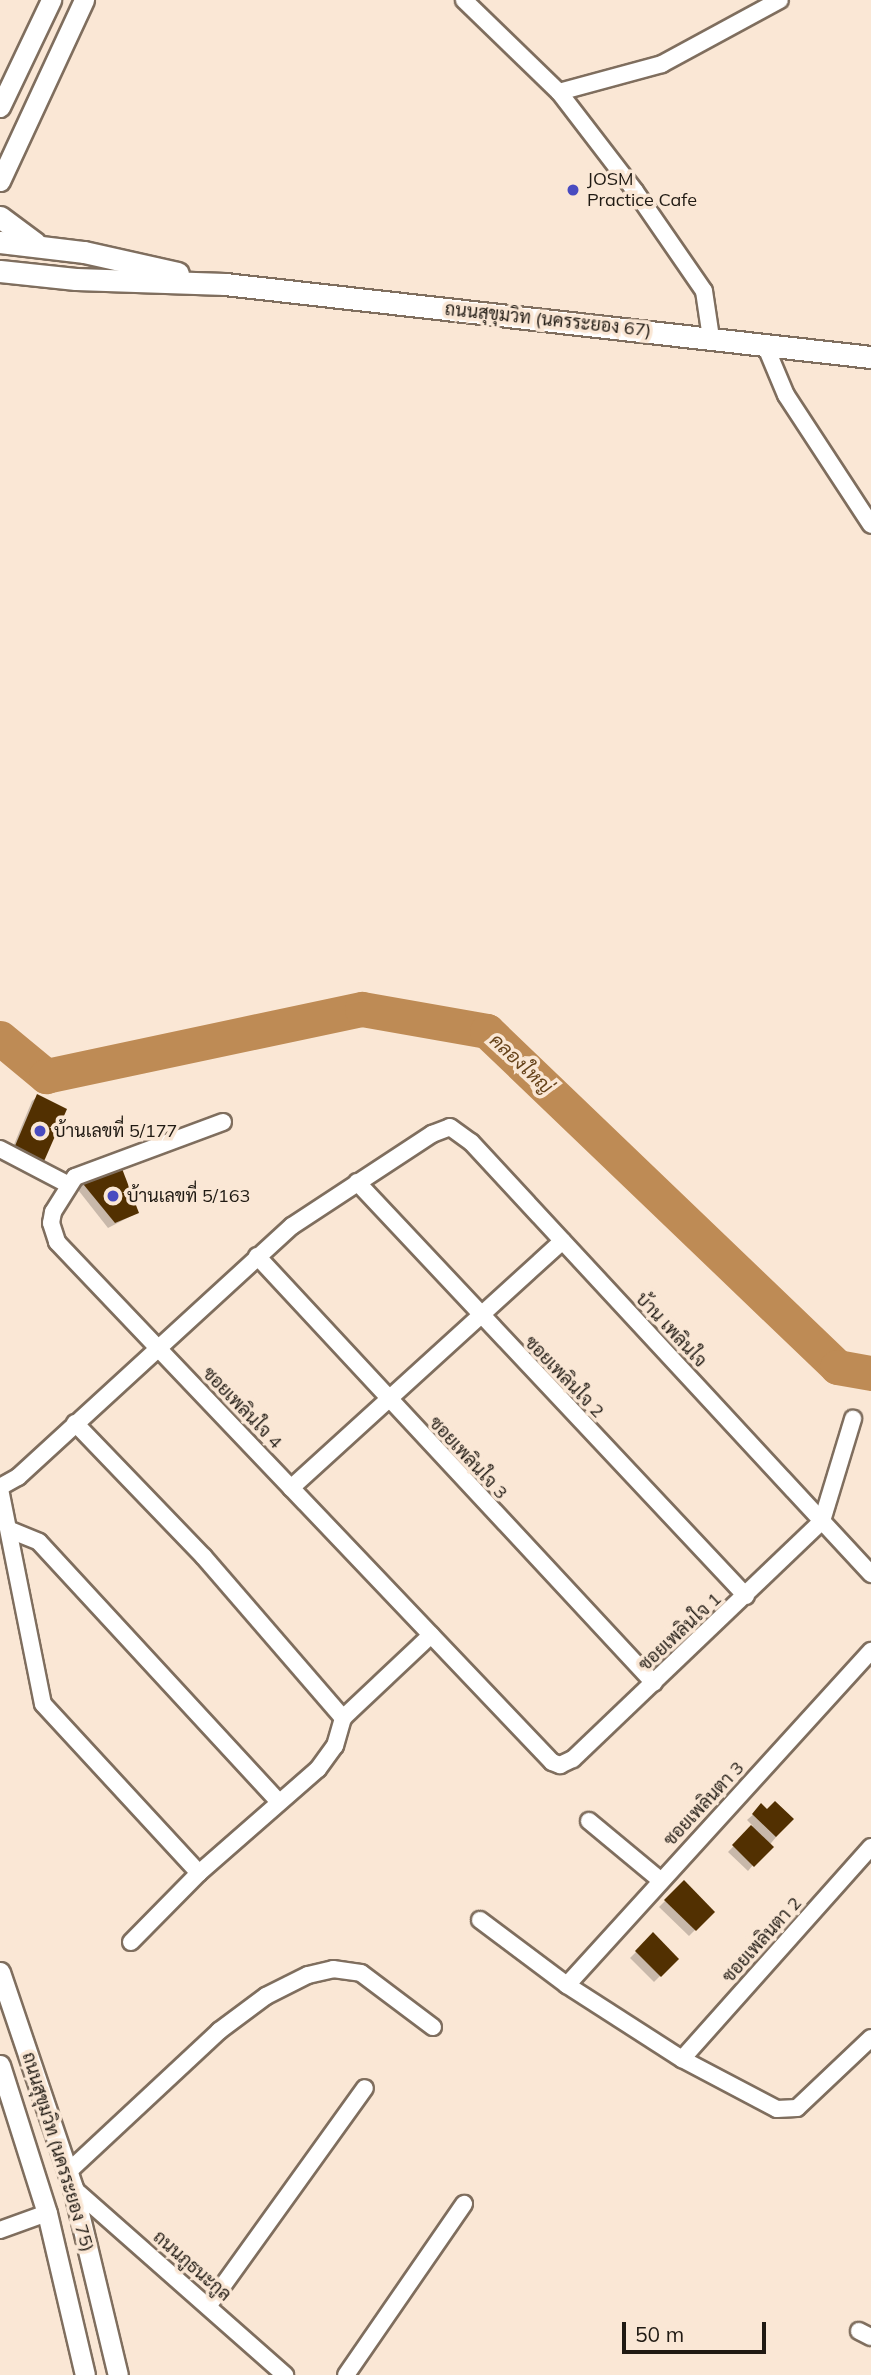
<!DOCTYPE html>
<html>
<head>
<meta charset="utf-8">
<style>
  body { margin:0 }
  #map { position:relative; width:871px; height:2375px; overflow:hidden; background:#fae7d5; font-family:Mulish,Sarabun,sans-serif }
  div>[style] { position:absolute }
  .shadow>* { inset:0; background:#0003 }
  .river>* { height:35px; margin:-17.5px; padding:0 17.5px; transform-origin:17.5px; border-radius:17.5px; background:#be8b55 }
  .building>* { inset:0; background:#523001 }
  .roads { filter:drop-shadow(2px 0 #7f6e5e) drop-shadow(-2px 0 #7f6e5e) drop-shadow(0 2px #7f6e5e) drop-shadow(0 -2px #7f6e5e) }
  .minor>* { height:16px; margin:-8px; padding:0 8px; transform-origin:8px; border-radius:8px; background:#fff }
  .tertiary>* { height:19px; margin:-9.5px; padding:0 9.5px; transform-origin:9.5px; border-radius:9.5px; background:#fff }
  .secondary>* { height:21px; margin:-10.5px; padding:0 10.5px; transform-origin:10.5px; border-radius:10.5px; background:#fff }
  .dots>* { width:19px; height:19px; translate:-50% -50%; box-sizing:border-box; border:4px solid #fae7d5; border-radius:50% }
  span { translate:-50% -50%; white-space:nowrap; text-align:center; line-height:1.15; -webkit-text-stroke:7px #fae7d5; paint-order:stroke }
  .poi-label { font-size:18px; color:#201a13 }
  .left { translate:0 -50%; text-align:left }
  .street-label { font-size:18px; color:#201a13 }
  .water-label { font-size:19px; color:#67431a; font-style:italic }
  .scale { position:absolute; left:622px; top:2322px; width:144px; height:32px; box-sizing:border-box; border:4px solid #201a13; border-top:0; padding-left:9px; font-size:21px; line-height:24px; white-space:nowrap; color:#201a13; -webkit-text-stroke:5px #fae7d5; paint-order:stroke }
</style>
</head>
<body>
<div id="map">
  <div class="shadow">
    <div style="clip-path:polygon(38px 1096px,65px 1109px,8px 1159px,32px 1101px)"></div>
    <div style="clip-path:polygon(80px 1181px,137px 1213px,108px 1228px,75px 1186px)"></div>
    <div style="clip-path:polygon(767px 1811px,791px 1819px,748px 1871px,728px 1852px,753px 1826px,747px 1820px,756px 1812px)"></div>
    <div style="clip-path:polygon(684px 1882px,713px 1912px,689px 1936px,659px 1907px)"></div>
    <div style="clip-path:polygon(653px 1935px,677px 1959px,654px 1982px,630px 1958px)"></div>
  </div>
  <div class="river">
    <div style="left:0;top:1038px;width:60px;rotate:39.6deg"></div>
    <div style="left:46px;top:1076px;width:323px;rotate:-12deg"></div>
    <div style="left:362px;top:1009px;width:127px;rotate:10deg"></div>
    <div style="left:487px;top:1031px;width:485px;rotate:43.8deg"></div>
    <div style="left:837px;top:1367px;width:35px;rotate:10deg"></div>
  </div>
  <div class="building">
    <div style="clip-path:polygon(37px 1094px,67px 1109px,41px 1168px,12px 1153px)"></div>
    <div style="clip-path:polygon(121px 1166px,139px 1213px,115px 1223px,79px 1179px)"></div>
    <div style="clip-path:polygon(775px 1801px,794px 1819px,776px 1837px,752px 1814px,761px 1803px,767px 1809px)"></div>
    <div style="clip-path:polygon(751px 1825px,774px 1847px,754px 1867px,732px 1845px)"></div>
    <div style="clip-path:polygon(684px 1880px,715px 1912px,696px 1931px,664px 1900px)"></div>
    <div style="clip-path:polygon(653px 1932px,679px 1959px,661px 1977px,635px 1951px)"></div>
  </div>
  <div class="roads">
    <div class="minor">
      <div style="left:464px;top:0;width:132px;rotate:44.1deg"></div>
      <div style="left:559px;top:92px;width:125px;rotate:52.5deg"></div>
      <div style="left:635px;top:191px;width:121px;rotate:55.4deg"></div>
      <div style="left:704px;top:291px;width:48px;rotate:81.5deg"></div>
      <div style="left:559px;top:92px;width:107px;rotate:-15.2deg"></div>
      <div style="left:662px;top:64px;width:134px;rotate:-28.5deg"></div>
      <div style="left:765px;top:345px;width:54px;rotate:67.2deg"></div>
      <div style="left:786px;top:395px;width:155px;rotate:56.8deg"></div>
      <div style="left:223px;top:1122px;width:158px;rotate:159.6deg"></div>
      <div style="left:75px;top:1177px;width:41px;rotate:122.2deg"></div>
      <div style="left:53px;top:1212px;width:11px;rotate:100deg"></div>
      <div style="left:51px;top:1223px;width:20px;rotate:72deg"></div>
      <div style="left:57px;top:1242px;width:718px;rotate:46.41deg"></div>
      <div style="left:552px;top:1762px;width:9px;rotate:21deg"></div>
      <div style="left:560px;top:1765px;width:14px;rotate:-25deg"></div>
      <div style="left:573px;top:1759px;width:344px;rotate:-43.7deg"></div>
      <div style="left:822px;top:1521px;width:107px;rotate:-73.1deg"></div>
      <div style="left:0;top:1149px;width:76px;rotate:27.6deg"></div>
      <div style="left:357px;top:1182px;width:568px;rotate:46.78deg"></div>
      <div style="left:257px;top:1256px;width:583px;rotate:47.09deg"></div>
      <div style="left:75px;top:1423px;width:186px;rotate:46.1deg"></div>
      <div style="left:204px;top:1557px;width:213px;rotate:49.2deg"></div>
      <div style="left:0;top:1487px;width:21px;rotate:-29deg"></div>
      <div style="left:18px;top:1477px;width:372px;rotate:-42.5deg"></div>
      <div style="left:292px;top:1226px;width:168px;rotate:-33.3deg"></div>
      <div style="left:432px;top:1134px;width:19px;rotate:-21deg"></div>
      <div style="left:450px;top:1127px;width:26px;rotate:36deg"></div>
      <div style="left:471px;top:1142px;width:589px;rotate:47.2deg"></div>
      <div style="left:291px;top:1488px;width:367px;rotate:-42.3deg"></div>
      <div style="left:0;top:1489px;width:219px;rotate:78.7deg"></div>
      <div style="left:43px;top:1704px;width:230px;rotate:47.3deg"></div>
      <div style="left:10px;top:1530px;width:31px;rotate:22deg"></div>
      <div style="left:39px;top:1542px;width:354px;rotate:47.3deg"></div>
      <div style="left:589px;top:1821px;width:92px;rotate:39.7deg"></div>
      <div style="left:480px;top:1920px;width:109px;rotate:36.8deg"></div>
      <div style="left:567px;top:1985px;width:137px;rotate:32.8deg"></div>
      <div style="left:682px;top:2059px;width:107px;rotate:27.8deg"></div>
      <div style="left:777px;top:2109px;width:20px;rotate:-3deg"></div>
      <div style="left:797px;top:2108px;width:102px;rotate:-43.4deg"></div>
      <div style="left:131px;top:1942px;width:97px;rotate:-45.4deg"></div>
      <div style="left:199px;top:1873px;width:158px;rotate:-41.2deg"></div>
      <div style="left:318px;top:1769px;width:29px;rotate:-54deg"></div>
      <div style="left:335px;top:1746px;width:29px;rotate:-74deg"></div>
      <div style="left:343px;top:1718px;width:121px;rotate:-43.3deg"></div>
      <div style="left:567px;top:1985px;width:452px;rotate:-47.7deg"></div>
      <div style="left:682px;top:2059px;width:284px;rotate:-48.3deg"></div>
      <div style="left:68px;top:2172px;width:207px;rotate:-43deg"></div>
      <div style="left:219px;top:2031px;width:59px;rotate:-36.7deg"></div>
      <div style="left:266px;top:1996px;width:47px;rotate:-26.6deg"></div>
      <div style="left:308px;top:1975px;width:26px;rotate:-13deg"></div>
      <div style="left:333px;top:1969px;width:28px;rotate:8deg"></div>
      <div style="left:361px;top:1973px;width:90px;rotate:36.9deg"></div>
      <div style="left:73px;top:2188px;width:283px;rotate:41.4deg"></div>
      <div style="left:0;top:2230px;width:50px;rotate:-19.9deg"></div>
      <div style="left:209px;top:2305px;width:267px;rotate:-54.3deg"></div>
      <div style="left:859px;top:2331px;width:13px;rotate:27deg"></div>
      <div style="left:346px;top:2375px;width:208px;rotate:-55.4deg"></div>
    </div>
    <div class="tertiary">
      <div style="left:0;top:107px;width:119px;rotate:-64.5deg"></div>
      <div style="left:0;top:181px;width:200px;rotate:-65.1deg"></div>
      <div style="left:0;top:1972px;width:228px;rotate:71.3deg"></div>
      <div style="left:73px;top:2188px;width:192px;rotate:76.5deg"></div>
      <div style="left:0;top:2065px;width:155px;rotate:72.4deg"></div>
      <div style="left:47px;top:2213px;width:166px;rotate:76.8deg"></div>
    </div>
    <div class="secondary">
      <div style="left:0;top:217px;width:44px;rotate:36.6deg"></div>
      <div style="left:0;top:242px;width:85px;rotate:6.8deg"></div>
      <div style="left:84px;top:252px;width:96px;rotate:12.6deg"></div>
      <div style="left:0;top:271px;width:76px;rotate:6deg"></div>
      <div style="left:76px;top:279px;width:149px;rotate:1.9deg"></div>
      <div style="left:225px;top:284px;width:650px;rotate:6.45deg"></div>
    </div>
  </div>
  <div class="dots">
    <div style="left:573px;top:190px;background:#494bc0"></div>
    <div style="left:40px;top:1131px;background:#494bc0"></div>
    <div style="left:113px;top:1196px;background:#494bc0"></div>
  </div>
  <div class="poi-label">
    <span class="left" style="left:587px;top:190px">JOSM<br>Practice Cafe</span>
    <span class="left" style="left:54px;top:1131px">บ้านเลขที่ 5/177</span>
    <span class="left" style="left:127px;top:1196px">บ้านเลขที่ 5/163</span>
  </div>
  <div class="street-label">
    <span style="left:548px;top:320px;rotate:6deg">ถนนสุขุมวิท (นครระยอง 67)</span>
    <span style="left:671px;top:1330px;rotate:47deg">บ้าน เพลินใจ</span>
    <span style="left:564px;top:1377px;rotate:46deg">ซอยเพลินใจ 2</span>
    <span style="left:242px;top:1408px;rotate:46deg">ซอยเพลินใจ 4</span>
    <span style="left:468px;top:1458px;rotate:47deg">ซอยเพลินใจ 3</span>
    <span style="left:680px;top:1632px;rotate:-43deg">ซอยเพลินใจ 1</span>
    <span style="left:704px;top:1804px;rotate:-47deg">ซอยเพลินตา 3</span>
    <span style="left:762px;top:1940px;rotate:-48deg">ซอยเพลินตา 2</span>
    <span style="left:58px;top:2152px;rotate:73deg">ถนนสุขุมวิท (นครระยอง 75)</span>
    <span style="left:192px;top:2266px;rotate:41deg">ถนนภูธนะกูล</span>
  </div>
  <div class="water-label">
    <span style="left:521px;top:1064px;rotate:43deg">คลองใหญ่</span>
  </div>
  <div class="scale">50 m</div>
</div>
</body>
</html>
